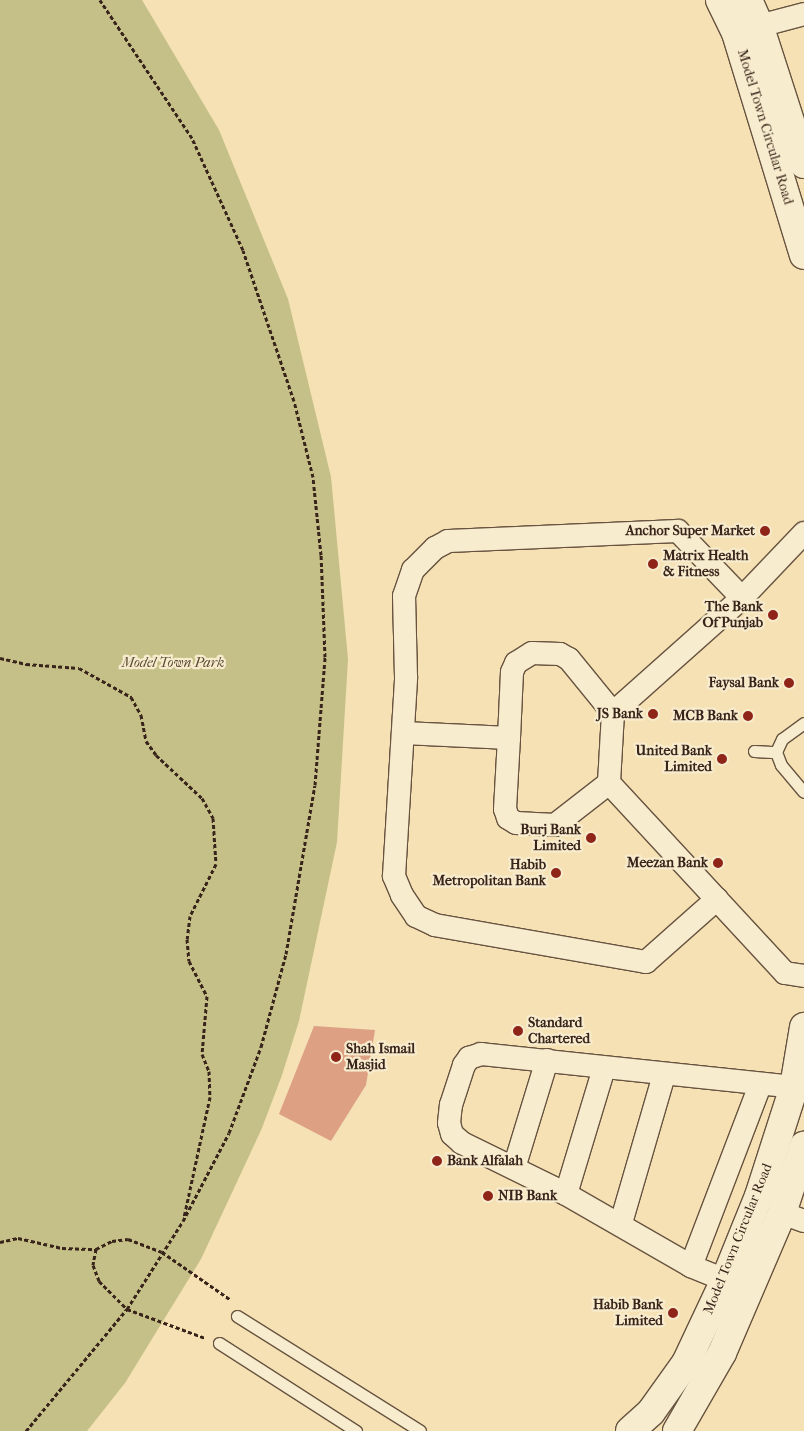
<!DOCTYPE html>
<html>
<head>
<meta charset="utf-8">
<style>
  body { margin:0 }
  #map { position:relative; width:804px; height:1431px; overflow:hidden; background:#f5e1b3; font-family:"IM FELL French Canon",serif }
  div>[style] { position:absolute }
  .green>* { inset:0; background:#c4c087 }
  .building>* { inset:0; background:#dda083 }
  .path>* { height:3px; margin-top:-1.5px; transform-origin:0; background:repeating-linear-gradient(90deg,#38241a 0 4px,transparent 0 6.5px) }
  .roads { filter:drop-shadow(1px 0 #675340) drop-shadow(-1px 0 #675340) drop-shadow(0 1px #675340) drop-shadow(0 -1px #675340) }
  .lane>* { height:11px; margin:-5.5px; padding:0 5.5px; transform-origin:5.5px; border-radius:5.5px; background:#f8ecce }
  .street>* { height:22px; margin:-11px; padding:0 11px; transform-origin:11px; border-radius:11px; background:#f8ecce }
  .secondary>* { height:28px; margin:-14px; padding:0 14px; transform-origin:14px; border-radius:14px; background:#f8ecce }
  .dots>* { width:14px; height:14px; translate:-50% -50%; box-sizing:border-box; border:2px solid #f8ecce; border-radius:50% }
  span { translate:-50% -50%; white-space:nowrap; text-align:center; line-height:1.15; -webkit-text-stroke:4.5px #f8ecce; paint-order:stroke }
  .street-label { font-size:14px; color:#38241a }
  .poi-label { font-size:14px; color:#38241a; font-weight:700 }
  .right { translate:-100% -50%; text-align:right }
  .left { translate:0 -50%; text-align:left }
  .park-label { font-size:14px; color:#5b4b35; font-style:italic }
</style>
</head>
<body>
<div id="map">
  <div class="green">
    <div style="clip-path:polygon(0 0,142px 0,219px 130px,288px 299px,331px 477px,348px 659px,337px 842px,299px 1021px,282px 1075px,262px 1128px,201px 1259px,125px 1383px,87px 1431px,0 1431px)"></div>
  </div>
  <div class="building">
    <div style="clip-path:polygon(314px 1026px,375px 1030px,366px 1085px,331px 1141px,279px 1114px)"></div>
  </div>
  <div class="path">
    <div style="left:0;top:658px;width:27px;rotate:13deg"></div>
    <div style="left:26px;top:664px;width:53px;rotate:4.3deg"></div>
    <div style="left:79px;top:668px;width:60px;rotate:29.1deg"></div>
    <div style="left:131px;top:697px;width:21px;rotate:61deg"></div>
    <div style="left:141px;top:715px;width:26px;rotate:79deg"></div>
    <div style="left:146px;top:741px;width:17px;rotate:54deg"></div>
    <div style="left:156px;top:755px;width:63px;rotate:43.1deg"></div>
    <div style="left:202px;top:798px;width:23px;rotate:61deg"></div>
    <div style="left:213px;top:818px;width:46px;rotate:86.3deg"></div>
    <div style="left:216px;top:864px;width:58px;rotate:116.6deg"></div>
    <div style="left:190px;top:916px;width:23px;rotate:97deg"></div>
    <div style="left:187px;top:939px;width:22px;rotate:85deg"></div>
    <div style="left:189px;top:961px;width:39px;rotate:63deg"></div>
    <div style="left:207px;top:996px;width:58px;rotate:94.9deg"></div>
    <div style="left:202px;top:1054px;width:18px;rotate:68deg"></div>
    <div style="left:209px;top:1071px;width:26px;rotate:88deg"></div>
    <div style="left:210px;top:1097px;width:123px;rotate:102.2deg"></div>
    <div style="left:0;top:1242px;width:18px;rotate:-13deg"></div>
    <div style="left:18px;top:1238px;width:45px;rotate:12.8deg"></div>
    <div style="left:62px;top:1248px;width:34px;rotate:2deg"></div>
    <div style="left:96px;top:1249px;width:18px;rotate:-27deg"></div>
    <div style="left:112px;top:1241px;width:16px;rotate:-7deg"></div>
    <div style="left:128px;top:1239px;width:36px;rotate:21deg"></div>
    <div style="left:162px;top:1252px;width:84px;rotate:34.8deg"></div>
    <div style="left:96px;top:1249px;width:16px;rotate:101deg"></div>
    <div style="left:93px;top:1265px;width:17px;rotate:69deg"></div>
    <div style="left:99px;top:1281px;width:40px;rotate:45deg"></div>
    <div style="left:127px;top:1309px;width:83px;rotate:20.4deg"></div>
    <div style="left:26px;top:1431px;width:158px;rotate:-50.4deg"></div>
    <div style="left:127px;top:1309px;width:104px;rotate:-57.5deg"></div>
    <div style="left:183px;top:1221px;width:99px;rotate:-62.4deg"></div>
    <div style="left:229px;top:1133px;width:92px;rotate:-69.6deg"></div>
    <div style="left:261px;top:1047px;width:96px;rotate:-75deg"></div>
    <div style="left:286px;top:954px;width:171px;rotate:-80.3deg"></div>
    <div style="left:315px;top:785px;width:128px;rotate:-85.5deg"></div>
    <div style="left:325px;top:657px;width:102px;rotate:-92.2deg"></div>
    <div style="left:321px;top:555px;width:78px;rotate:-95.9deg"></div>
    <div style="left:313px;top:477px;width:78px;rotate:-104deg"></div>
    <div style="left:294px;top:401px;width:159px;rotate:-108.7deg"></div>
    <div style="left:243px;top:250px;width:123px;rotate:-114.5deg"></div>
    <div style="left:192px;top:138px;width:166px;rotate:-123.7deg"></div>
  </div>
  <div class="roads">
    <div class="lane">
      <div style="left:804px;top:723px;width:27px;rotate:144deg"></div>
      <div style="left:782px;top:739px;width:14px;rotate:115deg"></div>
      <div style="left:776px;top:752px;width:14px;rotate:69deg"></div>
      <div style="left:781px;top:765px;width:35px;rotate:50deg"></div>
      <div style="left:754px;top:751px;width:22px;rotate:3deg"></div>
      <div style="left:237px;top:1316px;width:216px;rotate:32.1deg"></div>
      <div style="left:219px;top:1343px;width:163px;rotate:32.7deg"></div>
    </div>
    <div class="street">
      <div style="left:744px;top:30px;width:62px;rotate:-14.9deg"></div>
      <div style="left:804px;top:533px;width:90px;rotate:133.6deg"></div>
      <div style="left:742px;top:598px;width:173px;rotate:138.3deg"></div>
      <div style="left:613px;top:713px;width:70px;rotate:93.3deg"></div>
      <div style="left:609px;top:783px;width:259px;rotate:47.2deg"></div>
      <div style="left:785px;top:973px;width:19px;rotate:9deg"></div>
      <div style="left:404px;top:733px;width:105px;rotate:2.7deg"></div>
      <div style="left:609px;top:783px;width:68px;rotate:142.1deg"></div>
      <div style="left:555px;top:825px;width:39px;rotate:-177deg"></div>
      <div style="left:516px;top:823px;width:9px;rotate:-148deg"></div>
      <div style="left:508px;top:818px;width:9px;rotate:-108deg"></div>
      <div style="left:505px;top:809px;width:71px;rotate:-86.8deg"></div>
      <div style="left:509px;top:738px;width:66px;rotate:-87.4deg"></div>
      <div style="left:512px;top:672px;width:10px;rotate:-66deg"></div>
      <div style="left:516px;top:663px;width:19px;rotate:-32deg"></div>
      <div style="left:532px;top:653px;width:28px;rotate:2deg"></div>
      <div style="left:560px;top:654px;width:10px;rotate:29deg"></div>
      <div style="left:569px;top:659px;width:70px;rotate:50.8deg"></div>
      <div style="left:717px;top:899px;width:95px;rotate:138.4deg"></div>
      <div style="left:646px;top:962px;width:214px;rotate:-170.1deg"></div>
      <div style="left:435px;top:925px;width:21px;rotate:-155deg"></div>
      <div style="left:416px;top:916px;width:25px;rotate:-124deg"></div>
      <div style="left:402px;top:895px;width:21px;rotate:-113deg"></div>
      <div style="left:394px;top:876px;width:199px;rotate:-86.5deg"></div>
      <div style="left:406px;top:677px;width:81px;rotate:-91.4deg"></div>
      <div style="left:404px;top:596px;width:28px;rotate:-71deg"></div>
      <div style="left:413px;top:570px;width:31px;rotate:-45deg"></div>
      <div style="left:435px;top:548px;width:15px;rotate:-28deg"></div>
      <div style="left:448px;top:541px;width:230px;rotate:-2.5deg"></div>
      <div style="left:678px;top:531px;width:93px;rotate:46.3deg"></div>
      <div style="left:514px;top:1168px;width:113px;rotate:-73deg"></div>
      <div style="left:566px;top:1194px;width:132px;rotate:-73.2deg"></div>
      <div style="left:782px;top:1213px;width:23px;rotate:20deg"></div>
      <div style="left:621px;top:1223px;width:154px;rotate:-73.8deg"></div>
      <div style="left:691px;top:1266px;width:194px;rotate:-69.1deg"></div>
      <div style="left:725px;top:1280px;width:37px;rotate:-158deg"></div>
      <div style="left:691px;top:1266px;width:144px;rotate:-150.1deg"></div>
      <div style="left:566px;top:1194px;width:116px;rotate:-153.9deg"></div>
      <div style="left:462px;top:1143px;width:13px;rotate:-138deg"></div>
      <div style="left:452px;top:1134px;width:11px;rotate:-105deg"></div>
      <div style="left:449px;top:1123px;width:18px;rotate:-84deg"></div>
      <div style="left:451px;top:1105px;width:42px;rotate:-72deg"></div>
      <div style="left:464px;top:1065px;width:9px;rotate:-54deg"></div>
      <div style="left:469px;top:1058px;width:13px;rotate:-18deg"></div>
      <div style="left:481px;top:1054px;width:325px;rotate:6deg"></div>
    </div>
    <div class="secondary">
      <div style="left:720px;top:0;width:37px;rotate:64deg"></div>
      <div style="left:736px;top:33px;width:232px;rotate:73deg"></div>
      <div style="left:748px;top:0;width:27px;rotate:66deg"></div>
      <div style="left:759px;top:25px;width:146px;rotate:72.1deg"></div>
      <div style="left:630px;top:1431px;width:28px;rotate:-42deg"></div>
      <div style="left:651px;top:1412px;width:60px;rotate:-54.5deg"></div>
      <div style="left:686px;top:1363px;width:92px;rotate:-64.8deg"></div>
      <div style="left:725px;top:1280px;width:91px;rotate:-68deg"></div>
      <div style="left:759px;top:1196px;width:114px;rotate:-72.2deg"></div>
      <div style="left:794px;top:1087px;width:61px;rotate:-80.5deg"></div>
      <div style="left:677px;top:1431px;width:90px;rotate:-60deg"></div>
      <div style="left:722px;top:1353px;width:152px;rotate:-66.8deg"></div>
      <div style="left:782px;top:1213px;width:71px;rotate:-71.8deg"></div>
    </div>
  </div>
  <div class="dots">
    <div style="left:765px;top:531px;background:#8f2418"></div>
    <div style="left:653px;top:564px;background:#8f2418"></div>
    <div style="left:773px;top:615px;background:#8f2418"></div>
    <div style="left:789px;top:683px;background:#8f2418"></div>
    <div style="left:653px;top:714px;background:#8f2418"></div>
    <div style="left:748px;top:716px;background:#8f2418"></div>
    <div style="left:722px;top:759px;background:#8f2418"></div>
    <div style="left:591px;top:838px;background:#8f2418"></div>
    <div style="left:718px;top:863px;background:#8f2418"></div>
    <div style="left:556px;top:873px;background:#8f2418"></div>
    <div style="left:518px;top:1031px;background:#8f2418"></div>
    <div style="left:336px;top:1057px;background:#8f2418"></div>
    <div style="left:437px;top:1161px;background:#8f2418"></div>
    <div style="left:488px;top:1196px;background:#8f2418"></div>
    <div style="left:673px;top:1313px;background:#8f2418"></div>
  </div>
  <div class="street-label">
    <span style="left:765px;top:127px;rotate:73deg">Model Town Circular Road</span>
    <span style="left:738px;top:1239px;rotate:-68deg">Model Town Circular Road</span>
  </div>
  <div class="poi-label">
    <span class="right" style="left:755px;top:531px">Anchor Super Market</span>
    <span class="left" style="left:663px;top:564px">Matrix Health<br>&amp; Fitness</span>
    <span class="right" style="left:763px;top:615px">The Bank<br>Of Punjab</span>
    <span class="right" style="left:779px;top:683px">Faysal Bank</span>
    <span class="right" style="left:643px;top:714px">JS Bank</span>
    <span class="right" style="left:738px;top:716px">MCB Bank</span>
    <span class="right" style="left:712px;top:759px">United Bank<br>Limited</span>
    <span class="right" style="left:581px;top:838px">Burj Bank<br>Limited</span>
    <span class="right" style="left:708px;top:863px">Meezan Bank</span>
    <span class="right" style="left:546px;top:873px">Habib<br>Metropolitan Bank</span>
    <span class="left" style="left:528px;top:1031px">Standard<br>Chartered</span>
    <span class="left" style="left:346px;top:1057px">Shah Ismail<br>Masjid</span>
    <span class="left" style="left:447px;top:1161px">Bank Alfalah</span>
    <span class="left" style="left:498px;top:1196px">NIB Bank</span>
    <span class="right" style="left:663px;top:1313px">Habib Bank<br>Limited</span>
  </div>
  <div class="park-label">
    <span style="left:173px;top:663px">Model Town Park</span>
  </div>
</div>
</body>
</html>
